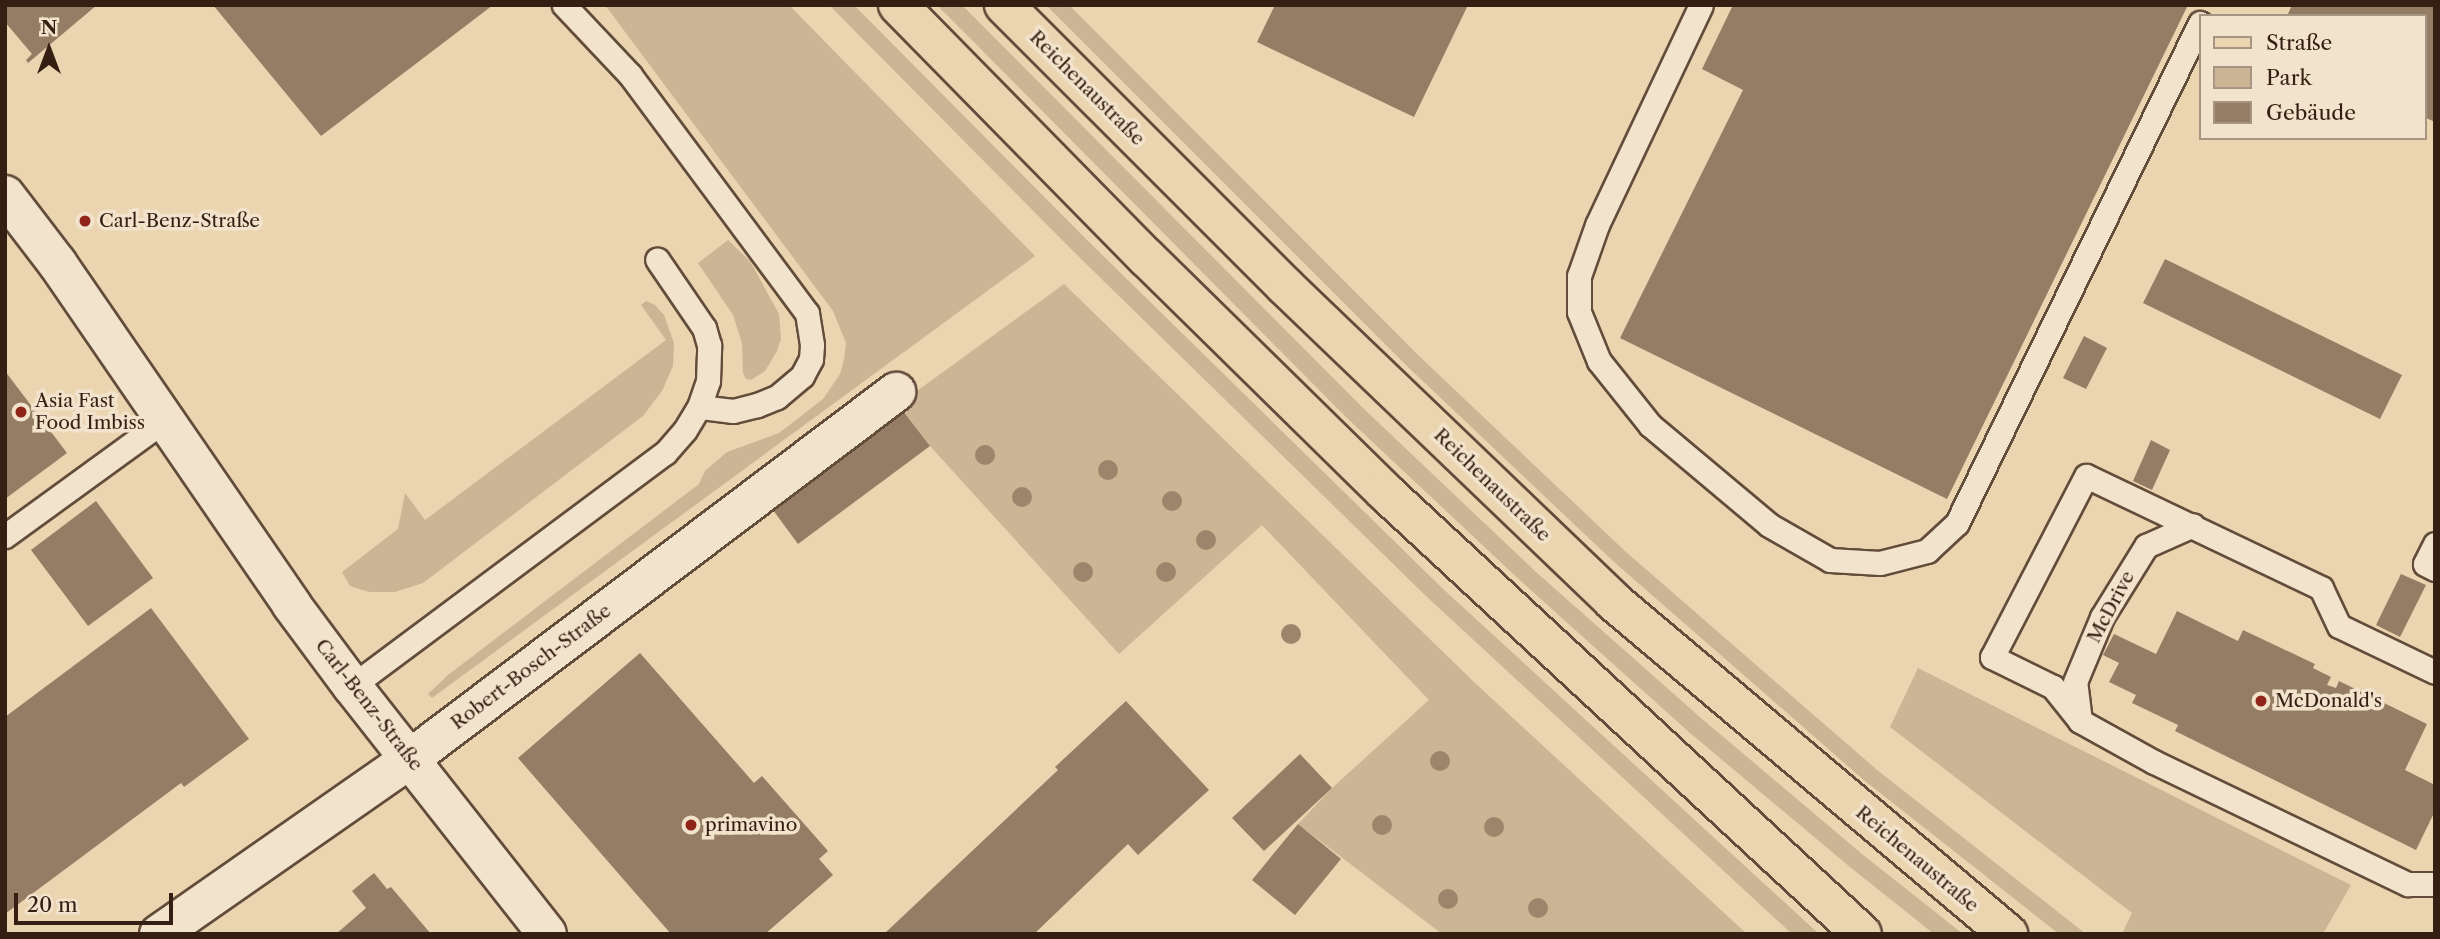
<!DOCTYPE html>
<html>
<head>
<meta charset="utf-8">
<style>
  body { margin:0 }
  #map { position:relative; width:2440px; height:939px; overflow:hidden; background:#ebd4b0; font-family:"Libre Caslon Text",serif }
  div>[style] { position:absolute }
  .green>* { inset:0; background:#ccb595 }
  .building>* { inset:0; background:#947d64 }
  .roads { filter:drop-shadow(2px 0 #624c3a) drop-shadow(-2px 0 #624c3a) drop-shadow(0 2px #624c3a) drop-shadow(0 -2px #624c3a) }
  .lane>* { height:23px; margin:-11.5px; padding:0 11.5px; transform-origin:11.5px; border-radius:11.5px; background:#f2e3cc }
  .street>* { height:38px; margin:-19px; padding:0 19px; transform-origin:19px; border-radius:19px; background:#f2e3cc }
  .primary>* { height:38px; margin:-19px; padding:0 19px; transform-origin:19px; border-radius:19px; background:#ebd4b0 }
  .trees>* { width:20px; height:20px; margin:-10px; border-radius:50%; background:#9c856b }
  .dots>* { width:19px; height:19px; translate:-50% -50%; box-sizing:border-box; border:4px solid #f2e3cc; border-radius:50% }
  span { translate:-50% -50%; white-space:nowrap; text-align:center; line-height:1.15; -webkit-text-stroke:7px #f2e3cc; paint-order:stroke }
  .street-label { font-size:19px; color:#351f12 }
  .poi-label { font-size:19px; color:#351f12 }
  .left { translate:0 -50%; text-align:left }
  .frame { position:absolute; inset:0; border:7px solid #351f12; pointer-events:none }
  .legend { position:absolute; left:2199px; top:14px; width:228px; height:126px; box-sizing:border-box; background:#f2e3cc; border:2px solid #a69582; margin:0; padding:9px 12px; list-style:none; font-size:21px; color:#351f12 }
  .legend li { display:flex; align-items:center; gap:14px; height:35px }
  .legend b { width:35px; border:2px solid #a69582 }
  .north { position:absolute; left:14px; top:14px; width:70px; height:70px; -webkit-text-stroke:5px #f2e3cc; paint-order:stroke; rotate:0deg; font-size:19px; font-weight:700; line-height:28px; text-align:center; color:#351f12 }
  .north::after { content:''; display:block; margin:auto; width:24px; height:32px; background:#351f12; clip-path:polygon(50% 0,100% 100%,50% 72%,0 100%) }
  .scale { position:absolute; left:14px; top:893px; width:159px; height:32px; box-sizing:border-box; border:4px solid #351f12; border-top:0; padding-left:9px; font-size:21px; line-height:24px; white-space:nowrap; color:#351f12; -webkit-text-stroke:5px #f2e3cc; paint-order:stroke }
</style>
</head>
<body>
<div id="map">
  <div class="green">
    <div style="clip-path:polygon(605px 5px,789px 5px,1035px 256px,432px 698px,428px 694px,448px 675px,699px 484px,705px 471px,727px 452px,779px 433px,823px 399px,840px 374px,844px 360px,846px 343px,833px 311px)"></div>
    <div style="clip-path:polygon(829px 5px,854px 5px,1088px 241px,1441px 587px,1819px 934px,1792px 934px,1427px 597px,1075px 253px)"></div>
    <div style="clip-path:polygon(937px 5px,962px 5px,1363px 408px,1536px 572px,1701px 718px,1862px 854px,1963px 934px,1934px 934px,1850px 867px,1690px 733px,1524px 584px,1348px 419px)"></div>
    <div style="clip-path:polygon(1046px 5px,1069px 5px,1419px 356px,1626px 552px,1876px 769px,2086px 934px,2059px 934px,1865px 781px,1614px 562px,1407px 366px)"></div>
    <div style="clip-path:polygon(728px 240px,750px 261px,779px 314px,781px 339px,777px 351px,765px 371px,751px 380px,746px 379px,743px 373px,742px 343px,733px 315px,698px 263px)"></div>
    <div style="clip-path:polygon(1064px 284px,1474px 682px,1747px 934px,1442px 934px,1298px 824px,1332px 788px,1429px 700px,1262px 525px,1119px 654px,930px 446px,899px 404px)"></div>
    <div style="clip-path:polygon(646px 301px,655px 305px,664px 315px,674px 343px,673px 366px,662px 391px,643px 416px,423px 583px,395px 592px,369px 592px,350px 586px,342px 572px,398px 529px,405px 493px,425px 520px,666px 340px,641px 305px)"></div>
    <div style="clip-path:polygon(1918px 668px,2351px 885px,2324px 932px,2326px 934px,2122px 934px,2132px 913px,1890px 727px)"></div>
  </div>
  <div class="building">
    <div style="clip-path:polygon(5px 5px,97px 5px,28px 63px,26px 60px,32px 54px,5px 22px)"></div>
    <div style="clip-path:polygon(213px 5px,493px 5px,321px 136px)"></div>
    <div style="clip-path:polygon(1275px 5px,1468px 5px,1414px 117px,1257px 42px)"></div>
    <div style="clip-path:polygon(1733px 5px,2188px 5px,1947px 499px,1620px 338px,1743px 90px,1702px 69px)"></div>
    <div style="clip-path:polygon(2292px 5px,2435px 5px,2435px 122px,2424px 117px,2424px 16px,2287px 16px)"></div>
    <div style="clip-path:polygon(2165px 259px,2402px 375px,2380px 419px,2143px 303px)"></div>
    <div style="clip-path:polygon(2084px 336px,2107px 348px,2086px 389px,2063px 378px)"></div>
    <div style="clip-path:polygon(5px 371px,67px 453px,5px 499px)"></div>
    <div style="clip-path:polygon(901px 408px,930px 446px,798px 544px,770px 506px)"></div>
    <div style="clip-path:polygon(2151px 440px,2170px 450px,2152px 490px,2133px 481px)"></div>
    <div style="clip-path:polygon(96px 501px,153px 578px,88px 626px,31px 550px)"></div>
    <div style="clip-path:polygon(2401px 574px,2426px 585px,2400px 637px,2376px 625px)"></div>
    <div style="clip-path:polygon(151px 608px,249px 739px,184px 787px,181px 783px,5px 914px,5px 717px)"></div>
    <div style="clip-path:polygon(2177px 611px,2238px 641px,2243px 630px,2315px 664px,2313px 668px,2331px 677px,2327px 685px,2336px 688px,2339px 681px,2427px 724px,2405px 770px,2435px 785px,2435px 811px,2416px 850px,2175px 731px,2178px 725px,2132px 703px,2136px 695px,2109px 682px,2119px 663px,2103px 655px,2114px 634px,2156px 654px)"></div>
    <div style="clip-path:polygon(640px 653px,754px 783px,762px 776px,828px 851px,819px 859px,833px 875px,765px 934px,671px 934px,518px 758px)"></div>
    <div style="clip-path:polygon(1126px 701px,1209px 790px,1138px 855px,1128px 844px,1034px 934px,884px 934px,1058px 770px,1055px 767px)"></div>
    <div style="clip-path:polygon(1300px 754px,1332px 788px,1264px 851px,1232px 818px)"></div>
    <div style="clip-path:polygon(1298px 824px,1341px 859px,1295px 915px,1252px 880px)"></div>
    <div style="clip-path:polygon(374px 873px,387px 889px,391px 887px,431px 934px,336px 934px,366px 908px,352px 891px)"></div>
  </div>
  <div class="roads">
    <div class="lane">
      <div style="left:564px;top:5px;width:96px;rotate:46.7deg"></div>
      <div style="left:630px;top:75px;width:297px;rotate:53.4deg"></div>
      <div style="left:807px;top:313px;width:32px;rotate:81deg"></div>
      <div style="left:812px;top:345px;width:14px;rotate:94deg"></div>
      <div style="left:811px;top:359px;width:19px;rotate:118deg"></div>
      <div style="left:802px;top:376px;width:33px;rotate:140deg"></div>
      <div style="left:777px;top:397px;width:22px;rotate:158deg"></div>
      <div style="left:757px;top:405px;width:25px;rotate:166deg"></div>
      <div style="left:733px;top:411px;width:34px;rotate:-173deg"></div>
      <div style="left:1701px;top:5px;width:243px;rotate:115.3deg"></div>
      <div style="left:1597px;top:225px;width:54px;rotate:109.4deg"></div>
      <div style="left:1579px;top:276px;width:36px;rotate:90deg"></div>
      <div style="left:1579px;top:312px;width:53px;rotate:67.8deg"></div>
      <div style="left:1599px;top:361px;width:82px;rotate:51.4deg"></div>
      <div style="left:1650px;top:425px;width:155px;rotate:40deg"></div>
      <div style="left:1769px;top:525px;width:70px;rotate:29.8deg"></div>
      <div style="left:1830px;top:560px;width:50px;rotate:3.4deg"></div>
      <div style="left:1880px;top:563px;width:49px;rotate:-14.3deg"></div>
      <div style="left:1927px;top:551px;width:41px;rotate:-43deg"></div>
      <div style="left:1957px;top:523px;width:556px;rotate:-64.08deg"></div>
      <div style="left:5px;top:536px;width:195px;rotate:-36deg"></div>
      <div style="left:2435px;top:544px;width:22px;rotate:117deg"></div>
      <div style="left:2425px;top:564px;width:11px;rotate:27deg"></div>
      <div style="left:2435px;top:672px;width:106px;rotate:-154.4deg"></div>
      <div style="left:2339px;top:626px;width:42px;rotate:-115.3deg"></div>
      <div style="left:2321px;top:588px;width:260px;rotate:-154.5deg"></div>
      <div style="left:2086px;top:476px;width:204px;rotate:117.4deg"></div>
      <div style="left:1992px;top:657px;width:68px;rotate:26.2deg"></div>
      <div style="left:2053px;top:687px;width:43px;rotate:51.5deg"></div>
      <div style="left:2080px;top:721px;width:85px;rotate:29deg"></div>
      <div style="left:2154px;top:762px;width:282px;rotate:25.7deg"></div>
      <div style="left:2408px;top:884px;width:27px"></div>
      <div style="left:352px;top:686px;width:390px;rotate:-36.7deg"></div>
      <div style="left:665px;top:453px;width:30px;rotate:-49deg"></div>
      <div style="left:685px;top:430px;width:27px;rotate:-59deg"></div>
      <div style="left:699px;top:407px;width:28px;rotate:-71deg"></div>
      <div style="left:708px;top:381px;width:36px;rotate:-88deg"></div>
      <div style="left:709px;top:345px;width:18px;rotate:-106deg"></div>
      <div style="left:704px;top:328px;width:83px;rotate:-124.3deg"></div>
      <div style="left:2080px;top:721px;width:39px;rotate:-97deg"></div>
      <div style="left:2075px;top:682px;width:70px;rotate:-67.4deg"></div>
      <div style="left:2102px;top:617px;width:84px;rotate:-58.2deg"></div>
      <div style="left:2146px;top:546px;width:51px;rotate:-24.1deg"></div>
    </div>
    <div class="street">
      <div style="left:5px;top:195px;width:86px;rotate:52.6deg"></div>
      <div style="left:57px;top:263px;width:414px;rotate:55.5deg"></div>
      <div style="left:291px;top:604px;width:102px;rotate:53.4deg"></div>
      <div style="left:352px;top:686px;width:315px;rotate:51.8deg"></div>
      <div style="left:159px;top:934px;width:307px;rotate:-34.9deg"></div>
      <div style="left:411px;top:758px;width:608px;rotate:-37.04deg"></div>
    </div>
    <div class="primary">
      <div style="left:898px;top:5px;width:355px;rotate:45.5deg"></div>
      <div style="left:1147px;top:258px;width:334px;rotate:44.5deg"></div>
      <div style="left:1385px;top:492px;width:650px;rotate:42.82deg"></div>
      <div style="left:1004px;top:5px;width:397px;rotate:45deg"></div>
      <div style="left:1285px;top:286px;width:455px;rotate:43.8deg"></div>
      <div style="left:1613px;top:601px;width:517px;rotate:40.13deg"></div>
    </div>
  </div>
  <div class="trees">
    <div style="left:985px;top:455px"></div>
    <div style="left:1108px;top:470px"></div>
    <div style="left:1022px;top:497px"></div>
    <div style="left:1172px;top:501px"></div>
    <div style="left:1206px;top:540px"></div>
    <div style="left:1083px;top:572px"></div>
    <div style="left:1166px;top:572px"></div>
    <div style="left:1291px;top:634px"></div>
    <div style="left:1440px;top:761px"></div>
    <div style="left:1382px;top:825px"></div>
    <div style="left:1494px;top:827px"></div>
    <div style="left:1448px;top:899px"></div>
    <div style="left:1538px;top:908px"></div>
  </div>
  <div class="dots">
    <div style="left:85px;top:221px;background:#8f2418"></div>
    <div style="left:21px;top:412px;background:#8f2418"></div>
    <div style="left:2261px;top:701px;background:#8f2418"></div>
    <div style="left:691px;top:825px;background:#8f2418"></div>
  </div>
  <div class="street-label">
    <span style="left:1087px;top:88px;rotate:45deg">Reichenaustraße</span>
    <span style="left:1492px;top:485px;rotate:44deg">Reichenaustraße</span>
    <span style="left:2111px;top:607px;rotate:-62deg">McDrive</span>
    <span style="left:531px;top:667px;rotate:-37deg">Robert-Bosch-Straße</span>
    <span style="left:369px;top:705px;rotate:52deg">Carl-Benz-Straße</span>
    <span style="left:1917px;top:859px;rotate:40deg">Reichenaustraße</span>
  </div>
  <div class="poi-label">
    <span class="left" style="left:99px;top:221px">Carl-Benz-Straße</span>
    <span class="left" style="left:35px;top:412px">Asia Fast<br>Food Imbiss</span>
    <span class="left" style="left:2275px;top:701px">McDonald's</span>
    <span class="left" style="left:705px;top:825px">primavino</span>
  </div>
  <div class="frame"></div>
  <ul class="legend">
  <li><b style="height:9px;background:#ebd4b0"></b>Straße</li>
  <li><b style="height:19px;background:#ccb595"></b>Park</li>
  <li><b style="height:19px;background:#947d64"></b>Gebäude</li>
  </ul>
  <div class="north">N</div>
  <div class="scale">20 m</div>
</div>
</body>
</html>
